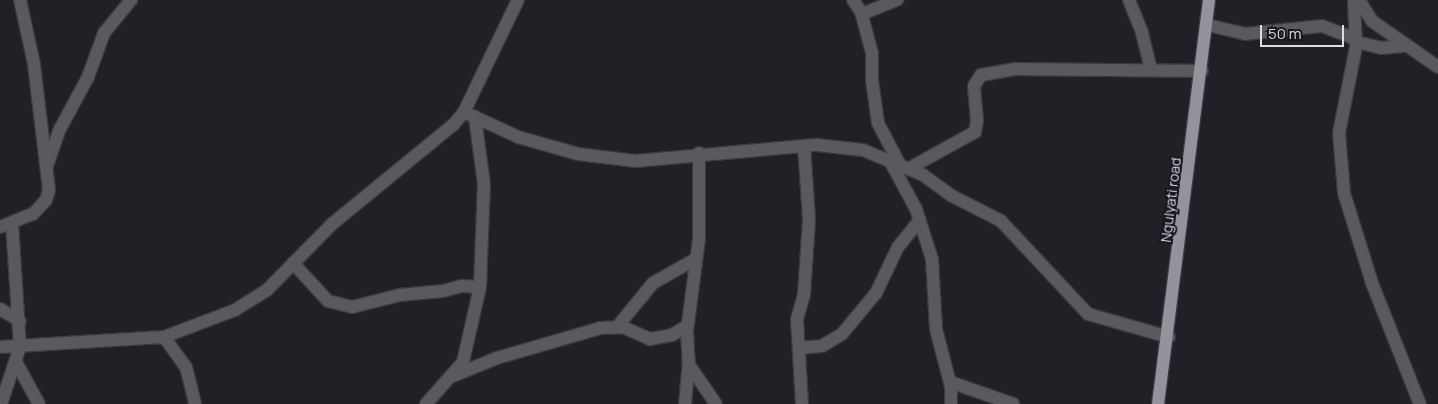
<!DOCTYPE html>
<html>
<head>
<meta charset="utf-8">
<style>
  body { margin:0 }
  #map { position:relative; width:1438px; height:404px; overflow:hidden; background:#212027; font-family:Manrope,sans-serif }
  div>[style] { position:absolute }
  .roads { filter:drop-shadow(1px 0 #3b3a41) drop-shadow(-1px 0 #3b3a41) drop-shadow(0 1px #3b3a41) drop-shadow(0 -1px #3b3a41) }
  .minor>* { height:12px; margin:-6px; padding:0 6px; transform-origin:6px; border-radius:6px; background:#5a5a5e }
  .major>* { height:12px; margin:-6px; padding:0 6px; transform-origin:6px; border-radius:6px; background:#94939b }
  span { translate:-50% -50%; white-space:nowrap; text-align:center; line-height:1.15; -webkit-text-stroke:4px #18171e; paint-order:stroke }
  .street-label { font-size:14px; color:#dcdce1 }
  .scale { position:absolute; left:1260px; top:25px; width:84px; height:22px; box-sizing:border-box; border:2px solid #dcdce1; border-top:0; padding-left:6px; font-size:15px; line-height:18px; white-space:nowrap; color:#dcdce1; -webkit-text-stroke:4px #18171e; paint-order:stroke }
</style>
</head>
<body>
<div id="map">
  <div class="roads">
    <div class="minor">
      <div style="left:853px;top:0;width:14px;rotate:56deg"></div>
      <div style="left:861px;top:12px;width:42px;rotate:75deg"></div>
      <div style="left:872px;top:53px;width:27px;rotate:90deg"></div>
      <div style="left:872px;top:80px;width:43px;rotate:82.1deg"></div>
      <div style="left:878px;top:123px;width:47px;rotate:62.4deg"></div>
      <div style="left:1129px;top:0;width:35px;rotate:68deg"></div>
      <div style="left:1142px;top:33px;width:37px;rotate:76deg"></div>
      <div style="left:1354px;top:0;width:47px;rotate:87.6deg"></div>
      <div style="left:1356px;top:47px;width:88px;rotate:101.2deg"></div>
      <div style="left:1339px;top:133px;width:60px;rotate:85.2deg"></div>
      <div style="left:1344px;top:193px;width:94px;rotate:72.7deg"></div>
      <div style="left:1372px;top:283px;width:130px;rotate:68.4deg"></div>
      <div style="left:1359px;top:0;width:25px;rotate:58deg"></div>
      <div style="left:1372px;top:21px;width:80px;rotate:34.9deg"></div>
      <div style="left:862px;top:14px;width:38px;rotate:-22deg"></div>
      <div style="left:1207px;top:25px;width:39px;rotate:13deg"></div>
      <div style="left:1245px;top:34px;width:77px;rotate:-5.9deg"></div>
      <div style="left:1322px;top:26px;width:36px;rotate:21deg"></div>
      <div style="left:1356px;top:42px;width:26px;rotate:13deg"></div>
      <div style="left:1381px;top:48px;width:23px;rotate:-5deg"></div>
      <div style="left:464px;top:112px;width:60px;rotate:24.8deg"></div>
      <div style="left:518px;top:137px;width:62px;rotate:15.8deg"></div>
      <div style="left:578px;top:154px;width:58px;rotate:6.9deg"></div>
      <div style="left:636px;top:161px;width:182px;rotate:-5.1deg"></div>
      <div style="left:817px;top:145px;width:46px;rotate:6.2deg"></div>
      <div style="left:863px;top:150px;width:65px;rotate:22.6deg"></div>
      <div style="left:923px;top:175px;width:36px;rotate:36deg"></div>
      <div style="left:952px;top:196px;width:55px;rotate:27deg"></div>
      <div style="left:1001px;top:221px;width:127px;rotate:46.9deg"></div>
      <div style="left:1088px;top:314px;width:84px;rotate:15.9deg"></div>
      <div style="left:699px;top:153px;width:86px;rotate:90deg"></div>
      <div style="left:699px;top:239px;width:93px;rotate:97.4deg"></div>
      <div style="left:687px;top:331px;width:34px;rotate:87deg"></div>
      <div style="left:689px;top:365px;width:47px;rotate:55.3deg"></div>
      <div style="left:890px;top:161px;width:55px;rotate:61.6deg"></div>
      <div style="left:916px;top:209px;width:52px;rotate:72.3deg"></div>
      <div style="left:932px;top:259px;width:70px;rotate:86.7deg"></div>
      <div style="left:936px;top:329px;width:60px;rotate:75.5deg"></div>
      <div style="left:951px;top:387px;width:17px;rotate:90deg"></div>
      <div style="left:48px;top:163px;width:36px;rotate:-71deg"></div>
      <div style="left:60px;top:129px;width:59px;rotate:-61.7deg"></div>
      <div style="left:88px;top:77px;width:47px;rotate:-70deg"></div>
      <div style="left:104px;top:33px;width:43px;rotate:-50.7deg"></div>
      <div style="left:908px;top:169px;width:77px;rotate:-28.9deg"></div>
      <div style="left:975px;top:132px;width:11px;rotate:-80deg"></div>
      <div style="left:977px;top:121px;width:35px;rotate:-95deg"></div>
      <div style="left:974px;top:86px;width:13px;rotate:-58deg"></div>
      <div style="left:981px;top:75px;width:36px;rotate:-10deg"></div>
      <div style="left:1016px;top:69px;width:186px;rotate:0.6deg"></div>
      <div style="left:0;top:227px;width:35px;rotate:-22deg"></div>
      <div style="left:33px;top:214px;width:19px;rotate:-47deg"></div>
      <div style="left:46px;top:200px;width:10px;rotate:-73deg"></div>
      <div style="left:49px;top:190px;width:127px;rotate:-96.8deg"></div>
      <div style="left:34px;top:64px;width:66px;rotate:-102.3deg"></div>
      <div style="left:293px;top:263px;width:52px;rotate:47.4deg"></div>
      <div style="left:328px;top:301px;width:25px;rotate:14deg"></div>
      <div style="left:352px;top:307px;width:49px;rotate:-14deg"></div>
      <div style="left:400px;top:295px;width:43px;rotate:-5.3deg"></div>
      <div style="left:443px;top:291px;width:20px;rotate:-15deg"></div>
      <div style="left:462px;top:286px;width:18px;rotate:3deg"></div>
      <div style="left:0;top:309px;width:23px;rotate:31deg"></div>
      <div style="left:617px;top:327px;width:57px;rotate:-50.7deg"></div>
      <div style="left:653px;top:283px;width:49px;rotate:-29.2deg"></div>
      <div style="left:164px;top:337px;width:37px;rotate:54deg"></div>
      <div style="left:186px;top:367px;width:38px;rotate:76deg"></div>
      <div style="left:0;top:347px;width:164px;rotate:-3.5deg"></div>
      <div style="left:164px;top:337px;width:76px;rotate:-20.8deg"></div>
      <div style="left:235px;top:310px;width:38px;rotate:-32deg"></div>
      <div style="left:267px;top:290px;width:93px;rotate:-45.4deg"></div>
      <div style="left:332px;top:224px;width:158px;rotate:-39.3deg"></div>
      <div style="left:454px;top:124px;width:16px;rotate:-50deg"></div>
      <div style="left:464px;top:112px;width:124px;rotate:-64.3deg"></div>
      <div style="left:799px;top:348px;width:23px;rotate:-5deg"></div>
      <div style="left:822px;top:346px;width:23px;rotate:-31deg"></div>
      <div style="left:842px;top:334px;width:53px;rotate:-50.3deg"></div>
      <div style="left:876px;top:293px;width:51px;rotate:-64.4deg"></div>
      <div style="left:898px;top:247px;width:35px;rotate:-51deg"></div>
      <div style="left:16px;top:362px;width:48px;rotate:61.3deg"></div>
      <div style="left:453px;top:376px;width:48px;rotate:-22.2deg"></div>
      <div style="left:497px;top:358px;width:107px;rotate:-16.2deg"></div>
      <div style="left:600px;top:328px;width:23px;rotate:-2deg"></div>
      <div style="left:623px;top:327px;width:30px;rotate:24deg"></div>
      <div style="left:650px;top:339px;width:22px;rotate:-10deg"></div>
      <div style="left:672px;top:335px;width:17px;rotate:-31deg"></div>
      <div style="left:950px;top:382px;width:67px;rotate:19.2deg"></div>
      <div style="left:1px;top:404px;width:60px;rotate:-71.6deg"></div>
      <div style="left:20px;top:347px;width:123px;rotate:-93.7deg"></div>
      <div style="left:426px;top:404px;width:56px;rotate:-48.6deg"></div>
      <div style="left:463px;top:362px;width:77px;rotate:-77.2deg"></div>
      <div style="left:480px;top:287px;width:103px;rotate:-87.8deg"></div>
      <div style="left:484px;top:184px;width:68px;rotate:-97.7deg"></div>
      <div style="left:685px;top:404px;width:43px;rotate:-84.7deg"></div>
      <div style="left:802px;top:404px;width:85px;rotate:-93.4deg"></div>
      <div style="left:797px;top:319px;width:25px;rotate:-74deg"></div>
      <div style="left:804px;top:295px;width:76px;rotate:-86.2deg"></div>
      <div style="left:809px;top:219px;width:73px;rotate:-93.9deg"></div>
    </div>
    <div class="major">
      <div style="left:1158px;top:404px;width:407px;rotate:-82.8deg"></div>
    </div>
  </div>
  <div class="street-label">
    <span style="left:1171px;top:200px;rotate:-83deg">Ngulyati road</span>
  </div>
  <div class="scale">50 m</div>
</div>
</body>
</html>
